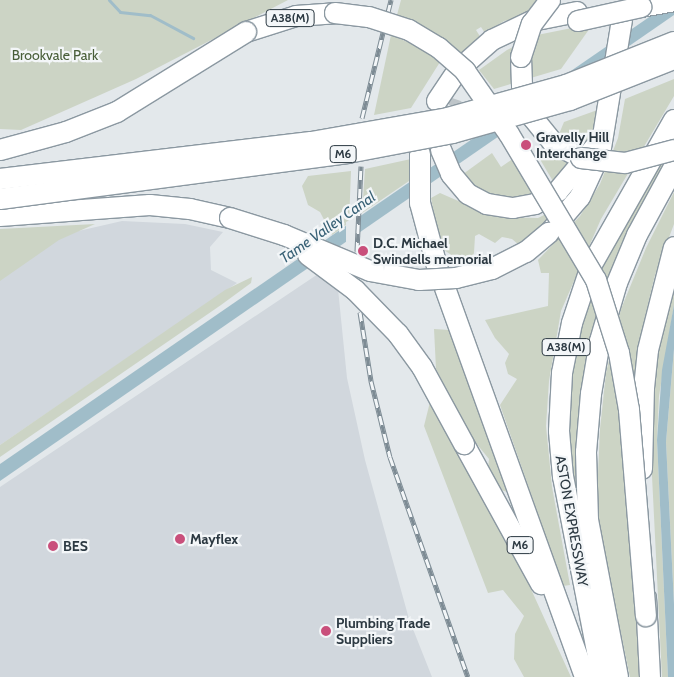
<!DOCTYPE html>
<html>
<head>
<meta charset="utf-8">
<style>
  body { margin:0 }
  #map { position:relative; width:674px; height:677px; overflow:hidden; background:#e3e8eb; font-family:Cabin,sans-serif }
  div>[style] { position:absolute }
  .built>* { inset:0; background:#d1d7dd }
  .green>* { inset:0; background:#ccd4c5 }
  .water>* { inset:0; background:#a0bdc9 }
  .pier>* { inset:0; background:#e3e8eb }
  .stream>* { height:3px; margin:-1.5px; padding:0 1.5px; transform-origin:1.5px; border-radius:1.5px; background:#a0bdc9 }
  .motorway-tunnel>* { height:20px; margin-top:-10px; transform-origin:0; background:repeating-linear-gradient(90deg,#bec5c9 0 20px,transparent 0 30px) }
  .roads { filter:drop-shadow(1px 0 #8b98a1) drop-shadow(-1px 0 #8b98a1) drop-shadow(0 1px #8b98a1) drop-shadow(0 -1px #8b98a1) }
  .motorway>* { height:20px; margin:-10px; padding:0 10px; transform-origin:10px; border-radius:10px; background:#fff }
  .rail>* { height:5px; margin-top:-2.5px; transform-origin:0; background:repeating-linear-gradient(90deg,#f3f6f8 0 9px,#7d8b94 0 18px); box-sizing:border-box; border-block:1px solid #7d8b94 }
  .bridges { filter:drop-shadow(1px 0 #8b98a1) drop-shadow(-1px 0 #8b98a1) drop-shadow(0 1px #8b98a1) drop-shadow(0 -1px #8b98a1) }
  .motorway-bridge>* { height:20px; margin:-10px; padding:0 10px; transform-origin:10px; border-radius:10px; background:#fff }
  .dots>* { width:14px; height:14px; translate:-50% -50%; box-sizing:border-box; border:2px solid #f3f6f8; border-radius:50% }
  span { translate:-50% -50%; white-space:nowrap; text-align:center; line-height:1.15; -webkit-text-stroke:4.5px #f3f6f8; paint-order:stroke }
  .shield-label span { padding:1px 4px; background:#f3f6f8; border:1px solid; border-radius:4px; -webkit-text-stroke-width:0 }
  .shield-label { font-size:12px; color:#2c3942; font-weight:700 }
  .park-label { font-size:14px; color:#485e39 }
  .poi-label { font-size:14px; color:#2c3942; font-weight:700 }
  .left { translate:0 -50%; text-align:left }
  .street-label { font-size:14px; color:#2c3942 }
  .water-label { font-size:15px; color:#376075; font-style:italic }
</style>
</head>
<body>
<div id="map">
  <div class="built">
    <div style="clip-path:polygon(122px 221px,185px 224px,223px 232px,210px 247px,211px 270px,237px 283px,0 445px,0 249px)"></div>
    <div style="clip-path:polygon(321px 272px,338px 289px,347px 378px,365px 460px,409px 619px,432px 677px,0 677px,0 487px)"></div>
  </div>
  <div class="green">
    <div style="clip-path:polygon(0 0,288px 0,136px 79px,21px 130px,0 129px)"></div>
    <div style="clip-path:polygon(401px 0,542px 0,531px 14px,504px 21px,485px 33px,481px 27px,476px 30px,481px 38px,462px 54px,397px 15px)"></div>
    <div style="clip-path:polygon(587px 25px,590px 28px,561px 69px,494px 89px,479px 70px,507px 50px,537px 35px)"></div>
    <div style="clip-path:polygon(391px 35px,417px 46px,440px 62px,411px 108px,374px 115px)"></div>
    <div style="clip-path:polygon(674px 79px,674px 96px,601px 219px,561px 311px,549px 381px,546px 426px,552px 487px,570px 585px,563px 586px,500px 405px,517px 379px,508px 374px,505px 363px,509px 354px,495px 338px,485px 320px,548px 306px,549px 273px,541px 273px,538px 260px,580px 216px,600px 184px,618px 138px,625px 99px)"></div>
    <div style="clip-path:polygon(603px 108px,585px 151px,559px 134px,564px 122px)"></div>
    <div style="clip-path:polygon(674px 134px,674px 153px,600px 317px,586px 566px,567px 458px,568px 388px,590px 285px)"></div>
    <div style="clip-path:polygon(549px 144px,576px 164px,557px 188px,538px 156px)"></div>
    <div style="clip-path:polygon(492px 153px,501px 167px,514px 158px,539px 197px,499px 202px,459px 177px)"></div>
    <div style="clip-path:polygon(411px 159px,409px 181px,362px 213px,365px 169px)"></div>
    <div style="clip-path:polygon(351px 171px,349px 223px,332px 235px,320px 212px,308px 205px,302px 186px,308px 176px)"></div>
    <div style="clip-path:polygon(674px 192px,674px 224px,655px 275px,644px 321px,626px 436px,642px 677px,630px 677px,600px 533px,597px 497px,600px 429px,606px 373px,621px 309px,646px 248px)"></div>
    <div style="clip-path:polygon(440px 193px,495px 217px,538px 218px,548px 213px,552px 220px,519px 245px,512px 239px,502px 237px,495px 243px,479px 234px,475px 236px,474px 253px,469px 264px,465px 264px,444px 250px,439px 239px,431px 198px)"></div>
    <div style="clip-path:polygon(95px 224px,59px 240px,0 281px,0 229px)"></div>
    <div style="clip-path:polygon(252px 277px,251px 283px,221px 305px,0 457px,0 445px,225px 290px)"></div>
    <div style="clip-path:polygon(674px 284px,674px 305px,659px 396px,657px 440px,668px 677px,662px 677px,651px 456px,656px 361px)"></div>
    <div style="clip-path:polygon(434px 329px,450px 330px,507px 492px,499px 489px,488px 468px,489px 459px,471px 437px,436px 369px)"></div>
    <div style="clip-path:polygon(674px 349px,674px 604px,666px 442px)"></div>
    <div style="clip-path:polygon(430px 402px,525px 576px,571px 677px,524px 677px,514px 659px,515px 634px,524px 616px,503px 590px,488px 593px,424px 426px)"></div>
  </div>
  <div class="water">
    <div style="clip-path:polygon(674px 0,674px 15px,0 481px,0 464px)"></div>
    <div style="clip-path:polygon(674px 305px,674px 349px,666px 442px,674px 604px,674px 677px,668px 677px,657px 440px,662px 370px)"></div>
  </div>
  <div class="pier">
    <div style="clip-path:polygon(360px 214px,360px 235px,346px 245px,346px 222px)"></div>
  </div>
  <div class="stream">
    <div style="left:109px;top:0;width:16px;rotate:47deg"></div>
    <div style="left:120px;top:12px;width:30px;rotate:6deg"></div>
    <div style="left:150px;top:15px;width:49px;rotate:28.1deg"></div>
  </div>
  <div class="motorway-tunnel">
    <div style="left:440px;top:133px;width:37px;rotate:-71deg"></div>
  </div>
  <div class="roads">
    <div class="motorway">
      <div style="left:641px;top:7px;width:34px;rotate:-10deg"></div>
      <div style="left:246px;top:32px;width:52px;rotate:-17.7deg"></div>
      <div style="left:296px;top:16px;width:39px;rotate:-4deg"></div>
      <div style="left:521px;top:57px;width:32px;rotate:88deg"></div>
      <div style="left:522px;top:89px;width:31px;rotate:69deg"></div>
      <div style="left:533px;top:118px;width:32px;rotate:51deg"></div>
      <div style="left:553px;top:143px;width:32px;rotate:28deg"></div>
      <div style="left:437px;top:101px;width:36px;rotate:-56deg"></div>
      <div style="left:457px;top:71px;width:47px;rotate:-41.5deg"></div>
      <div style="left:492px;top:40px;width:44px;rotate:-25.4deg"></div>
      <div style="left:532px;top:21px;width:46px;rotate:-11.3deg"></div>
      <div style="left:441px;top:150px;width:26px;rotate:67deg"></div>
      <div style="left:451px;top:174px;width:26px;rotate:50deg"></div>
      <div style="left:468px;top:194px;width:21px;rotate:28deg"></div>
      <div style="left:487px;top:204px;width:26px;rotate:9deg"></div>
      <div style="left:513px;top:208px;width:22px;rotate:-10deg"></div>
      <div style="left:535px;top:204px;width:26px;rotate:-29deg"></div>
      <div style="left:558px;top:191px;width:57px;rotate:-49.9deg"></div>
      <div style="left:420px;top:154px;width:49px;rotate:90deg"></div>
      <div style="left:420px;top:203px;width:69px;rotate:75deg"></div>
      <div style="left:0;top:216px;width:150px;rotate:-4.2deg"></div>
      <div style="left:150px;top:205px;width:40px;rotate:5.7deg"></div>
      <div style="left:190px;top:209px;width:41px;rotate:12.7deg"></div>
      <div style="left:550px;top:232px;width:46px;rotate:-49.4deg"></div>
      <div style="left:580px;top:197px;width:47px;rotate:-65.1deg"></div>
      <div style="left:600px;top:154px;width:137px;rotate:-80.7deg"></div>
      <div style="left:445px;top:288px;width:413px;rotate:70.2deg"></div>
      <div style="left:464px;top:444px;width:160px;rotate:61.2deg"></div>
      <div style="left:642px;top:469px;width:81px;rotate:-88.6deg"></div>
      <div style="left:644px;top:388px;width:38px;rotate:-84deg"></div>
      <div style="left:648px;top:350px;width:106px;rotate:-75.8deg"></div>
      <div style="left:646px;top:598px;width:79px;rotate:87.1deg"></div>
      <div style="left:602px;top:677px;width:204px;rotate:-101deg"></div>
      <div style="left:563px;top:477px;width:46px;rotate:-95deg"></div>
      <div style="left:559px;top:431px;width:58px;rotate:-87deg"></div>
      <div style="left:562px;top:373px;width:51px;rotate:-78.7deg"></div>
      <div style="left:572px;top:323px;width:60px;rotate:-71.6deg"></div>
      <div style="left:591px;top:266px;width:168px;rotate:-60.4deg"></div>
      <div style="left:618px;top:677px;width:160px;rotate:-100.8deg"></div>
      <div style="left:588px;top:520px;width:68px;rotate:-91.7deg"></div>
      <div style="left:586px;top:452px;width:58px;rotate:-85.1deg"></div>
      <div style="left:591px;top:394px;width:54px;rotate:-80.4deg"></div>
      <div style="left:600px;top:341px;width:60px;rotate:-73.7deg"></div>
      <div style="left:617px;top:283px;width:52px;rotate:-67.4deg"></div>
      <div style="left:637px;top:235px;width:77px;rotate:-61.4deg"></div>
    </div>
  </div>
  <div class="rail">
    <div style="left:362px;top:118px;width:122px;rotate:-76.2deg"></div>
    <div style="left:357px;top:251px;width:85px;rotate:-87.3deg"></div>
    <div style="left:360px;top:312px;width:70px;rotate:80.9deg"></div>
    <div style="left:371px;top:381px;width:78px;rotate:76deg"></div>
    <div style="left:390px;top:457px;width:233px;rotate:70.5deg"></div>
  </div>
  <div class="bridges">
    <div class="motorway-bridge">
      <div style="left:335px;top:13px;width:34px;rotate:7deg"></div>
      <div style="left:369px;top:17px;width:42px;rotate:18deg"></div>
      <div style="left:409px;top:30px;width:35px;rotate:31deg"></div>
      <div style="left:439px;top:48px;width:35px;rotate:41deg"></div>
      <div style="left:465px;top:71px;width:77px;rotate:55.1deg"></div>
      <div style="left:509px;top:134px;width:170px;rotate:59.2deg"></div>
      <div style="left:596px;top:280px;width:77px;rotate:72.5deg"></div>
      <div style="left:619px;top:353px;width:58px;rotate:80deg"></div>
      <div style="left:629px;top:410px;width:207px;rotate:85.3deg"></div>
      <div style="left:578px;top:21px;width:65px;rotate:-12.5deg"></div>
      <div style="left:521px;top:57px;width:35px;rotate:-72deg"></div>
      <div style="left:532px;top:24px;width:30px;rotate:-53deg"></div>
      <div style="left:0;top:150px;width:68px;rotate:-15.3deg"></div>
      <div style="left:66px;top:132px;width:55px;rotate:-21.4deg"></div>
      <div style="left:117px;top:112px;width:152px;rotate:-31.8deg"></div>
      <div style="left:581px;top:158px;width:44px;rotate:6.5deg"></div>
      <div style="left:625px;top:163px;width:51px;rotate:-14.9deg"></div>
      <div style="left:0;top:179px;width:313px;rotate:-6.8deg"></div>
      <div style="left:311px;top:142px;width:139px;rotate:-9.9deg"></div>
      <div style="left:448px;top:118px;width:123px;rotate:-15.6deg"></div>
      <div style="left:566px;top:85px;width:116px;rotate:-21.7deg"></div>
      <div style="left:0;top:199px;width:351px;rotate:-7.5deg"></div>
      <div style="left:348px;top:153px;width:107px;rotate:-10.8deg"></div>
      <div style="left:453px;top:133px;width:122px;rotate:-15.8deg"></div>
      <div style="left:570px;top:100px;width:112px;rotate:-21.5deg"></div>
      <div style="left:230px;top:218px;width:57px;rotate:17.5deg"></div>
      <div style="left:284px;top:235px;width:93px;rotate:22.7deg"></div>
      <div style="left:370px;top:271px;width:50px;rotate:10.4deg"></div>
      <div style="left:419px;top:280px;width:37px;rotate:-3deg"></div>
      <div style="left:456px;top:278px;width:37px;rotate:-14deg"></div>
      <div style="left:492px;top:269px;width:38px;rotate:-27deg"></div>
      <div style="left:526px;top:252px;width:30px;rotate:-40deg"></div>
      <div style="left:308px;top:255px;width:59px;rotate:36.7deg"></div>
      <div style="left:355px;top:290px;width:62px;rotate:45.7deg"></div>
      <div style="left:398px;top:334px;width:41px;rotate:54deg"></div>
      <div style="left:422px;top:367px;width:88px;rotate:61.4deg"></div>
    </div>
  </div>
  <div class="dots">
    <div style="left:526px;top:145px;background:#c94f7b"></div>
    <div style="left:363px;top:251px;background:#c94f7b"></div>
    <div style="left:180px;top:539px;background:#c94f7b"></div>
    <div style="left:53px;top:546px;background:#c94f7b"></div>
    <div style="left:326px;top:631px;background:#c94f7b"></div>
  </div>
  <div class="shield-label">
    <span style="left:290px;top:18px">A38(M)</span>
    <span style="left:343px;top:154px">M6</span>
    <span style="left:566px;top:347px">A38(M)</span>
    <span style="left:520px;top:545px">M6</span>
  </div>
  <div class="park-label">
    <span style="left:55px;top:55px">Brookvale Park</span>
  </div>
  <div class="poi-label">
    <span class="left" style="left:536px;top:145px">Gravelly Hill<br>Interchange</span>
    <span class="left" style="left:373px;top:251px">D.C. Michael<br>Swindells memorial</span>
    <span class="left" style="left:190px;top:539px">Mayflex</span>
    <span class="left" style="left:63px;top:546px">BES</span>
    <span class="left" style="left:336px;top:631px">Plumbing Trade<br>Suppliers</span>
  </div>
  <div class="street-label">
    <span style="left:572px;top:521px;rotate:80deg">ASTON EXPRESSWAY</span>
  </div>
  <div class="water-label">
    <span style="left:328px;top:228px;rotate:-35deg">Tame Valley Canal</span>
  </div>
</div>
</body>
</html>
